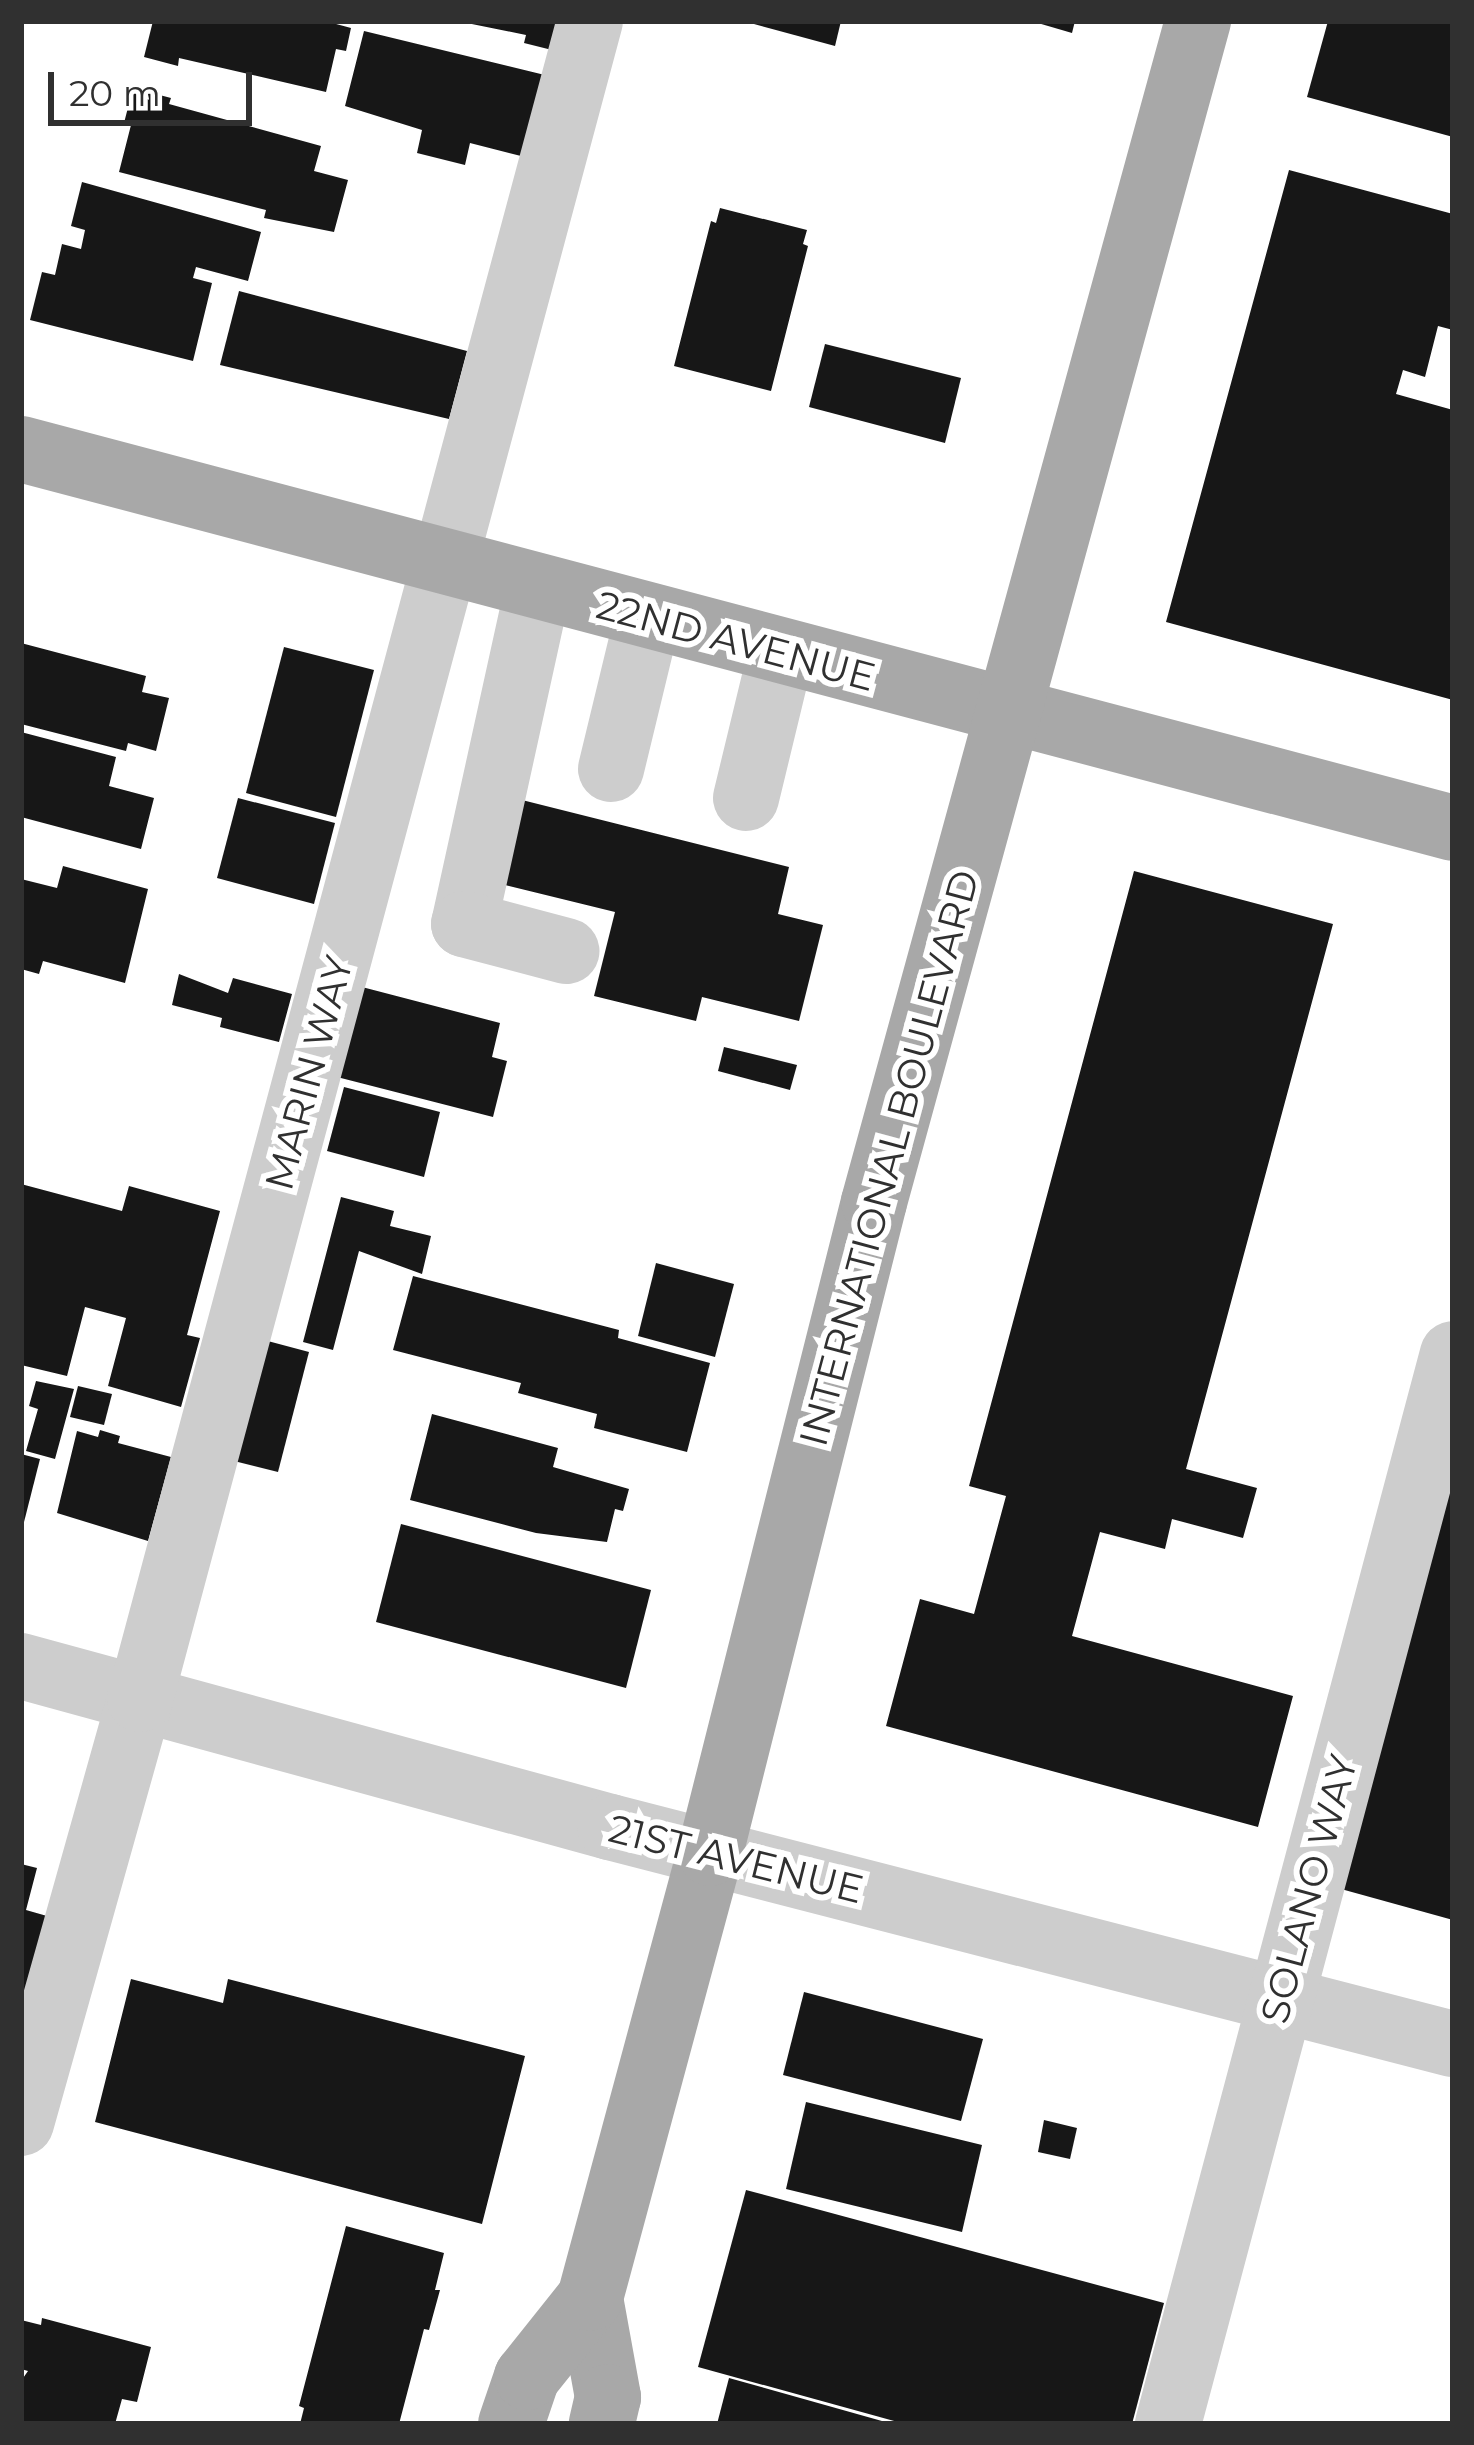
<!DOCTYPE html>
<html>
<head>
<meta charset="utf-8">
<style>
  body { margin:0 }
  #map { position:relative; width:1474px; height:2445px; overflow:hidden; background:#fff; font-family:Montserrat,sans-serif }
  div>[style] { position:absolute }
  .building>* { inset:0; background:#171717 }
  .minor>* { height:66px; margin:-33px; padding:0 33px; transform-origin:33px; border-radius:33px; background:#cdcdcd }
  .major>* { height:66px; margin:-33px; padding:0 33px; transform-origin:33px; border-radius:33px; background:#a8a8a8 }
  span { translate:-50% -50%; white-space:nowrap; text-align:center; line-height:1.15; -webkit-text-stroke:12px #fff; paint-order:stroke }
  .street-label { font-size:39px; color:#303030 }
  .frame { position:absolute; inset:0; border:24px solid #303030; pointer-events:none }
  .scale { position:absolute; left:48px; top:72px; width:204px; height:54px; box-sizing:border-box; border:6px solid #303030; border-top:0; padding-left:15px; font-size:36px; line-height:42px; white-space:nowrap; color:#303030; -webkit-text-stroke:9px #fff; paint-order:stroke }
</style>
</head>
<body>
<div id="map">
  <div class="building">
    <div style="clip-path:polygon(153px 21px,325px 21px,351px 28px,346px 51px,336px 49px,326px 92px,179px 58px,178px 66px,144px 57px)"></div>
    <div style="clip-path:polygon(457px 21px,568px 21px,560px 52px,524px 43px,526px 35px)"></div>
    <div style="clip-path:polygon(743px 21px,841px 21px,835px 46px)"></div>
    <div style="clip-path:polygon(1031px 21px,1075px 21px,1072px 33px)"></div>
    <div style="clip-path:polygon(1328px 21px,1453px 21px,1453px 137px,1307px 97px)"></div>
    <div style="clip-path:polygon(364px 31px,553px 77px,533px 159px,470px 143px,465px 165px,417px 153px,422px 130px,345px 106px)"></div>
    <div style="clip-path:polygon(133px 88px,171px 98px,169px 104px,321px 146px,314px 171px,348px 180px,334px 232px,264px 218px,266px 210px,119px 172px,131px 125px,124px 123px)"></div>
    <div style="clip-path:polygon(1289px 170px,1453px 214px,1453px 330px,1438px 326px,1425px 377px,1403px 370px,1396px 394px,1453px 410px,1453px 700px,1166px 622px)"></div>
    <div style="clip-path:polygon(82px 182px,261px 232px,248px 281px,196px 267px,193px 278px,212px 283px,193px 361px,30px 320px,42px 272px,55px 275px,62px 244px,81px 249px,85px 230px,71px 226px)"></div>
    <div style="clip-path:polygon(720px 208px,807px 230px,803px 244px,808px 246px,771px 391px,674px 366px,711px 221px,716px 223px)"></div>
    <div style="clip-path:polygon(239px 291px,467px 351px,449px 419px,220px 365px)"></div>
    <div style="clip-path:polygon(825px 344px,961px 378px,945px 443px,809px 407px)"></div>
    <div style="clip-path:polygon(21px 643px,146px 676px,142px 692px,169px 698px,156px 751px,128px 743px,126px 751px,21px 724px)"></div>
    <div style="clip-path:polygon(284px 647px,374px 670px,336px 817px,246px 793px)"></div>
    <div style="clip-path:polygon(21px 732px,116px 757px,109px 786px,154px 798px,141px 849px,21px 817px)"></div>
    <div style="clip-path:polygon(238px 798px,335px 823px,314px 904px,217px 878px)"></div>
    <div style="clip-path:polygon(522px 800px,789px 867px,778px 914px,823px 925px,799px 1021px,702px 997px,696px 1021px,594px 996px,615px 912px,501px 884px)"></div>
    <div style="clip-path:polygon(63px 866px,148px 889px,125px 983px,43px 961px,39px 974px,21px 969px,21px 879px,57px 888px)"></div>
    <div style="clip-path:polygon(1134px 871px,1333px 924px,1186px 1469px,1257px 1488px,1243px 1538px,1172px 1519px,1165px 1549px,1100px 1532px,1072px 1636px,1293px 1696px,1258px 1827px,886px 1726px,920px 1599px,974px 1614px,1006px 1496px,969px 1486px)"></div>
    <div style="clip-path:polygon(179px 974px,228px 993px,233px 978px,292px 994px,279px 1042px,220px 1027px,222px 1018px,172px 1005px)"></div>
    <div style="clip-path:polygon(362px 987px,500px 1023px,492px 1057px,507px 1061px,493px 1117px,337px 1077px)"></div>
    <div style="clip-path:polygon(724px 1047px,797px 1065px,790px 1090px,718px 1071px)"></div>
    <div style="clip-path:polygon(344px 1087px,440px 1112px,424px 1177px,327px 1151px)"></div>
    <div style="clip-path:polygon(21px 1184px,122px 1211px,129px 1186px,220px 1211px,187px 1335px,200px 1338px,181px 1407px,108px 1386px,126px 1318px,85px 1307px,67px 1376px,21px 1365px)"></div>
    <div style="clip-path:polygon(341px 1197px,394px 1211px,390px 1226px,431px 1236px,422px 1274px,359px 1251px,333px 1350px,303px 1342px)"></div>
    <div style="clip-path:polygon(656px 1263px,734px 1284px,715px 1357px,638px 1336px)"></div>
    <div style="clip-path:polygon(413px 1276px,619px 1330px,618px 1338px,710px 1363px,687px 1452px,594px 1428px,597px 1414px,518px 1393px,521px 1383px,393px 1350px)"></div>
    <div style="clip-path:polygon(264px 1340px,309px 1352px,278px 1472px,234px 1461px)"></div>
    <div style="clip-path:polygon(36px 1381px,74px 1389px,55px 1459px,26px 1451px,38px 1409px,29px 1406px)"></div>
    <div style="clip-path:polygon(78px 1386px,112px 1394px,104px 1425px,70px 1417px)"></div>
    <div style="clip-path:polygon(432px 1414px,558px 1448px,553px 1467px,629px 1489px,623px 1511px,615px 1509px,607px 1542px,536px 1533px,410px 1500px)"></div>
    <div style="clip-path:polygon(100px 1430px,120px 1436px,118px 1443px,171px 1457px,148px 1541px,57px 1513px,77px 1431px,98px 1437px)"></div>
    <div style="clip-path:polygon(21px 1454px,40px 1459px,23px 1526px,21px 1526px)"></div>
    <div style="clip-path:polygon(1453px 1478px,1453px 1920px,1341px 1889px)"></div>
    <div style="clip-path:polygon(401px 1524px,651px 1590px,626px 1688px,376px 1622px)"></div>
    <div style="clip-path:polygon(21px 1864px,37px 1868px,26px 1910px,47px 1916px,21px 2012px)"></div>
    <div style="clip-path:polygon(131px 1979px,223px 2003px,228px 1979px,525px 2056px,482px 2224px,95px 2122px)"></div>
    <div style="clip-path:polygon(804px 1992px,983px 2039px,961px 2121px,783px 2075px)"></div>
    <div style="clip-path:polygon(806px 2102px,982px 2145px,962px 2232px,786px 2189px)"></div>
    <div style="clip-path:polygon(1044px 2120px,1077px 2128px,1070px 2159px,1038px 2152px)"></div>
    <div style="clip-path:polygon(746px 2190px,1164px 2303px,1132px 2424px,905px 2424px,698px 2367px)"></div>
    <div style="clip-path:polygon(346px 2226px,444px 2253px,435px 2290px,440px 2290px,429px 2330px,424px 2329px,399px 2424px,300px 2424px,304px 2408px,299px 2406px)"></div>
    <div style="clip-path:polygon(42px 2318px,151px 2347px,137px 2402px,122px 2399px,115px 2424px,21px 2424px,21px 2381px,28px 2371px,21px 2369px,21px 2320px,41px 2325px)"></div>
    <div style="clip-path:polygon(729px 2378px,889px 2423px,888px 2424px,717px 2424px)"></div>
  </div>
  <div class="minor">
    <div style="left:538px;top:588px;width:344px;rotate:102.4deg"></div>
    <div style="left:464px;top:924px;width:106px;rotate:14.8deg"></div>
    <div style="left:611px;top:769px;width:157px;rotate:-76.4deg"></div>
    <div style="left:746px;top:798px;width:149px;rotate:-76.4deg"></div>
    <div style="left:21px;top:1666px;width:611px;rotate:15.29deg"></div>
    <div style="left:610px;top:1827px;width:870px;rotate:14.44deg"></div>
    <div style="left:21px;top:2123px;width:440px;rotate:-74.3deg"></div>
    <div style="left:140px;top:1699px;width:1737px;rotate:-74.99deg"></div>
    <div style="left:1168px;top:2424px;width:1107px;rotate:-75.09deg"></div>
  </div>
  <div class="major">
    <div style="left:21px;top:449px;width:1481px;rotate:14.82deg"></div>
    <div style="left:590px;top:2298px;width:101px;rotate:79.7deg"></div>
    <div style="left:608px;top:2397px;width:28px;rotate:103deg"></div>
    <div style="left:511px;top:2424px;width:50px;rotate:-71.2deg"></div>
    <div style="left:527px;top:2377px;width:101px;rotate:-51.4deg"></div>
    <div style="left:590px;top:2298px;width:461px;rotate:-74.9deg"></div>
    <div style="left:710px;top:1853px;width:671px;rotate:-75.86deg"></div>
    <div style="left:874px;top:1202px;width:1225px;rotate:-74.66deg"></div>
  </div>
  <div class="street-label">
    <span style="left:736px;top:641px;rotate:15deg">22ND AVENUE</span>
    <span style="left:309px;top:1073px;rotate:-75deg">MARIN WAY</span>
    <span style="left:889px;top:1158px;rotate:-75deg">INTERNATIONAL BOULEVARD</span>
    <span style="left:736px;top:1859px;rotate:14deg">21ST AVENUE</span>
    <span style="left:1309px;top:1889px;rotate:-75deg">SOLANO WAY</span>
  </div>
  <div class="frame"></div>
  <div class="scale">20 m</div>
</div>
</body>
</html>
